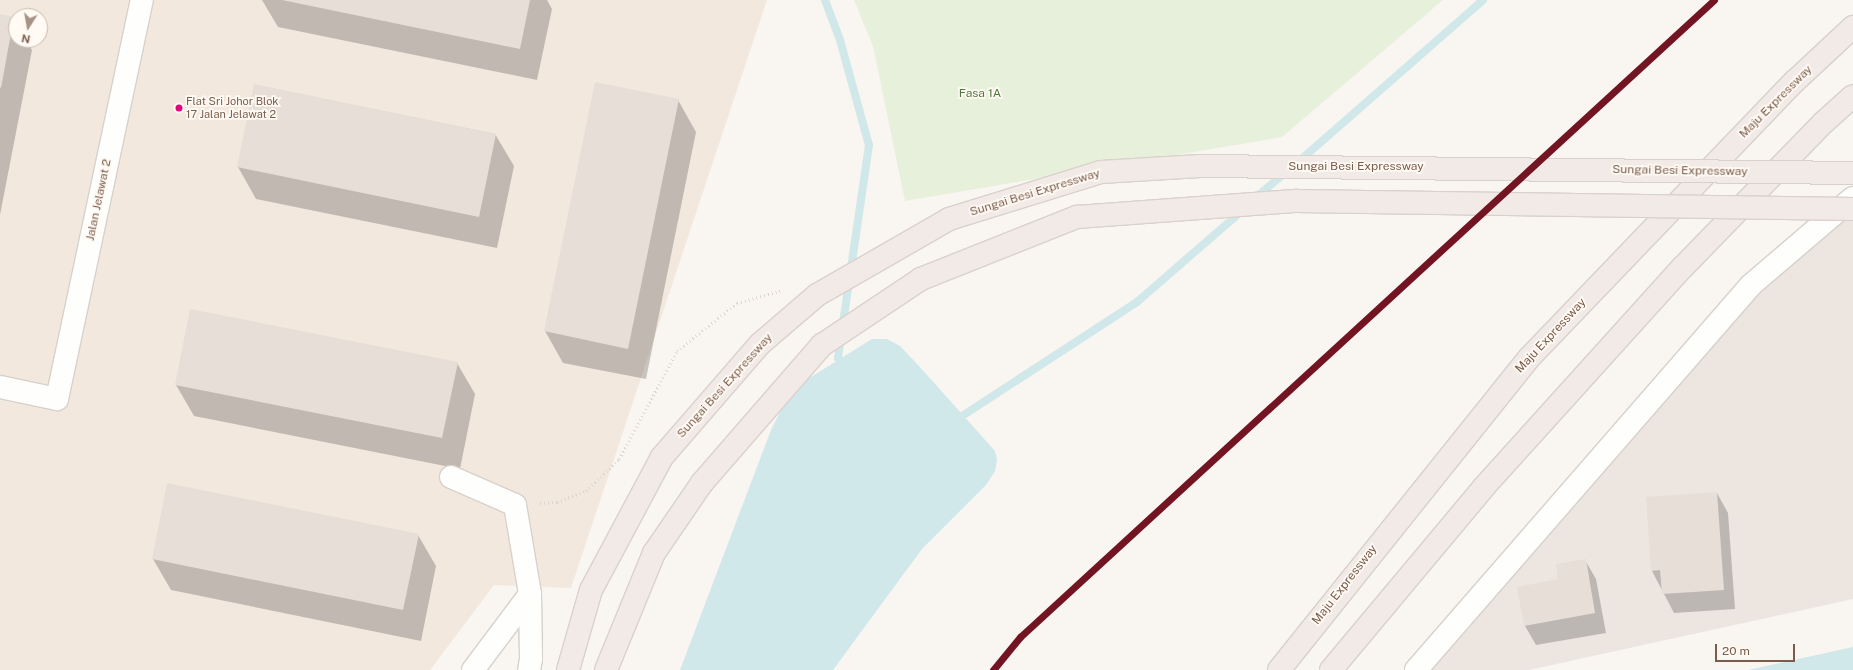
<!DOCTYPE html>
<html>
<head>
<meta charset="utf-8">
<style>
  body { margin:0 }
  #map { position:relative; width:1853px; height:670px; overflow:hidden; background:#f9f5f0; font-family:"Public Sans",sans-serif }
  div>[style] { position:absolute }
  .residential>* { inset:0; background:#f2e8de }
  .industrial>* { inset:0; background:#ede5e0 }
  .green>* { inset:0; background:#e7f0db }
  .water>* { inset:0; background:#d0e8ea }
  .shadow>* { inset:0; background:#0003 }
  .stream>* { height:8px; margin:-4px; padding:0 4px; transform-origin:4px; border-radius:4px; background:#d0e8ea }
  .building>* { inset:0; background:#e6ded7 }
  .path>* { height:2.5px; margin-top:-1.25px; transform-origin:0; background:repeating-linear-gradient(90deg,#dcd5d0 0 1px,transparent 0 4px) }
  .roads { filter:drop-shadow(1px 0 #d7d1cb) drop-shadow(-1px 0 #d7d1cb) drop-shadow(0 1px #d7d1cb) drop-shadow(0 -1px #d7d1cb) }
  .minor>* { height:22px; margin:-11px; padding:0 11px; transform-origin:11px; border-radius:11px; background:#fefefd }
  .highway>* { height:22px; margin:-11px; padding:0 11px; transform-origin:11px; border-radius:11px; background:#f2eae7 }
  .bridges { filter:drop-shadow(1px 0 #dad1cc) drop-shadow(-1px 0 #dad1cc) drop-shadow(0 1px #dad1cc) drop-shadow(0 -1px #dad1cc) }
  .highway-bridge>* { height:22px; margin:-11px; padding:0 11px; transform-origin:11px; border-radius:11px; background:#f2eae7 }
  .rail-1>* { height:7px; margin:-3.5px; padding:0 3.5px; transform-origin:3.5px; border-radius:3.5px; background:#721422 }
  .dots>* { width:11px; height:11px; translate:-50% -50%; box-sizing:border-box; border:2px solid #fffaf3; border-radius:50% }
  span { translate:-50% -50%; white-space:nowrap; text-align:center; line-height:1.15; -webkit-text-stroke:3.5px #fffaf3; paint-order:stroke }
  .bus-label { font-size:11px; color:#7a5c4d }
  .left { translate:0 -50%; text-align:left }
  .park-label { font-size:12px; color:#537a41 }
  .street-label { font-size:12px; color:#7a5c4d }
  .north { position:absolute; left:8px; top:8px; width:40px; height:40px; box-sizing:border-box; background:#fffaf3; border:1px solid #cabbb1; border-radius:50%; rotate:191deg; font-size:11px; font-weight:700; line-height:16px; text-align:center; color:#7a5c4d }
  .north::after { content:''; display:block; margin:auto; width:14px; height:18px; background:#a69286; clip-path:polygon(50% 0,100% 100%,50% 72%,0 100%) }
  .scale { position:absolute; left:1715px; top:644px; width:80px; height:18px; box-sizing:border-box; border:2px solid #7a5c4d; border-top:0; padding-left:5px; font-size:12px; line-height:14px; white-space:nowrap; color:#7a5c4d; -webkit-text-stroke:3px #fffaf3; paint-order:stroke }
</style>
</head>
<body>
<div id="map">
  <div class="residential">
    <div style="clip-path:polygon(evenodd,0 0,767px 0,571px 588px,494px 585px,430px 670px,0 670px,0 0,16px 16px,40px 16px,40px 40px,16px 40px,16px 16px)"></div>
  </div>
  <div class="industrial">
    <div style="clip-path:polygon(1853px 185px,1853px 599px,1529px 670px,1409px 670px)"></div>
  </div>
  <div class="green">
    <div style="clip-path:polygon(854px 0,1443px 0,1282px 137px,905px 201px,873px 46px)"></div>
  </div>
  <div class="water">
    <div style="clip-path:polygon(872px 339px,887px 339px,900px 346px,919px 366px,995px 451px,997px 460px,995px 471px,986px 485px,922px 549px,833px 670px,680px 670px,771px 430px,786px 400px,806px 380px)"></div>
    <div style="clip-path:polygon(1853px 647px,1853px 670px,1748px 670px)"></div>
  </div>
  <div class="shadow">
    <div style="clip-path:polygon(262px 0,547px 0,552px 9px,537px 80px,278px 27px)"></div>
    <div style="clip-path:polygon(0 16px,14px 18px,16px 40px,26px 40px,32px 50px,0 215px)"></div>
    <div style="clip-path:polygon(255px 85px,495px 134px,514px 166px,497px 248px,256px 199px,238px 167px)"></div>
    <div style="clip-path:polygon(678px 100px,696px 132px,646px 379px,563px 363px,545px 331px)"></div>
    <div style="clip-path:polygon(457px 363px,475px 394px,460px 469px,194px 416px,176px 385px)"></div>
    <div style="clip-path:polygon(1717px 493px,1728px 513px,1735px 609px,1674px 613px,1652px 571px,1647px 498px)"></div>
    <div style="clip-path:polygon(418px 535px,436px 566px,421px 641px,171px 590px,153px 559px)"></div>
    <div style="clip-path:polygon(1585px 560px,1596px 579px,1606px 633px,1536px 645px,1525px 626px,1559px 580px)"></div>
  </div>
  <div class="stream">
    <div style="left:825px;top:0;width:43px;rotate:69.4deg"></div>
    <div style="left:840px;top:40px;width:109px;rotate:74.6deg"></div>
    <div style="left:869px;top:145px;width:215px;rotate:98.3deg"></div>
    <div style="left:838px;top:358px;width:10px;rotate:53deg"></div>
    <div style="left:1297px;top:163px;width:247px;rotate:-41.2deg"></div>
    <div style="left:1254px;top:199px;width:42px;rotate:-40.2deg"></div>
    <div style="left:956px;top:420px;width:216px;rotate:-33.1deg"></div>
    <div style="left:1137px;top:302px;width:140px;rotate:-41deg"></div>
  </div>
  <div class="building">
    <div style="clip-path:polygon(282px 0,530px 0,520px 49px)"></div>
    <div style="clip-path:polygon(0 14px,14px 17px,1px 88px,0 87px)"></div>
    <div style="clip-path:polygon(595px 82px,679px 99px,628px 349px,544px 331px)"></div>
    <div style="clip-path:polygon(254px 84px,496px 134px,479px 217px,237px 167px)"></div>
    <div style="clip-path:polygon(190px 309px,458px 362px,442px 438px,175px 385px)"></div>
    <div style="clip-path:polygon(167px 483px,419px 534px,403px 610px,152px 559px)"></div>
    <div style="clip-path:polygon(1717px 492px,1724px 590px,1662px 594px,1660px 570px,1651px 571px,1646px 497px)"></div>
    <div style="clip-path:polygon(1586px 559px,1595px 613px,1524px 626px,1517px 587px,1558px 579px,1556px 564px)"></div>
  </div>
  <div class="path">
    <div style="left:540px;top:503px;width:17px;rotate:-3deg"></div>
    <div style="left:557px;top:502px;width:31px;rotate:-21deg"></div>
    <div style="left:586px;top:491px;width:46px;rotate:-44.1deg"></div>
    <div style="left:619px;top:459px;width:123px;rotate:-61.8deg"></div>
    <div style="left:677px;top:351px;width:77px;rotate:-38.7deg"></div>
    <div style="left:737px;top:303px;width:48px;rotate:-15.8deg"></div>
  </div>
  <div class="roads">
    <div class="minor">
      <div style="left:0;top:387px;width:58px;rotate:11.9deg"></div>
      <div style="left:57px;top:399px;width:408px;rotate:-78deg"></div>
      <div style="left:451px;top:477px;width:70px;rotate:23.6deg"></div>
      <div style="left:515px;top:505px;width:90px;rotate:80.4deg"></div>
      <div style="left:530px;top:594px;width:65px;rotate:89.1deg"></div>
      <div style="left:531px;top:659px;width:11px;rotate:100deg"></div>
      <div style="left:473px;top:670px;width:95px;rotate:-53.1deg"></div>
      <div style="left:1416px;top:670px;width:510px;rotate:-48.97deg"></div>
      <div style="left:1751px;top:285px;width:134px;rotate:-40.5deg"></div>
    </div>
    <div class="highway">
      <div style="left:1279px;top:670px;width:400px;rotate:-51.3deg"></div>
      <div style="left:1529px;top:358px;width:383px;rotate:-46.2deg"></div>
      <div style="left:1794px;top:82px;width:81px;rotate:-43deg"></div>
      <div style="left:1331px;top:670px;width:237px;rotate:-50.1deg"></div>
      <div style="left:1483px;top:488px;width:297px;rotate:-47.9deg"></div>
      <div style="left:1682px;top:268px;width:202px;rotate:-45.8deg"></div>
      <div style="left:1823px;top:123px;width:40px;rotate:-42deg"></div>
    </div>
  </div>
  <div class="bridges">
    <div class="highway-bridge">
      <div style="left:568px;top:670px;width:83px;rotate:-74deg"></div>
      <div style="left:591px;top:590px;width:151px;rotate:-61.9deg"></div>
      <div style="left:662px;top:457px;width:150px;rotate:-49.1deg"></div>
      <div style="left:760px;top:344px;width:75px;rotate:-40.7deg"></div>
      <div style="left:817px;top:295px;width:152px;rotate:-29.9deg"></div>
      <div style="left:949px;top:219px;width:159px;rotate:-17.2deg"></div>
      <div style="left:1101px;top:172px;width:99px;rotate:-3.5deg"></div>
      <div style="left:1200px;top:166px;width:653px;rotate:0.61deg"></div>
      <div style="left:606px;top:670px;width:126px;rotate:-67.7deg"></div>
      <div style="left:654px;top:553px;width:85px;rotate:-55.6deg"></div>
      <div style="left:702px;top:483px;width:183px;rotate:-49deg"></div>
      <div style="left:822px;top:345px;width:119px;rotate:-33.7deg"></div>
      <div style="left:921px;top:279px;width:168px;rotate:-21.7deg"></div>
      <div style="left:1077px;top:217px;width:221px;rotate:-4.2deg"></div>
      <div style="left:1297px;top:201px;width:556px;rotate:0.82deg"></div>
    </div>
  </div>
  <div class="rail-1">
    <div style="left:993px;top:670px;width:43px;rotate:-50.7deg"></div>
    <div style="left:1020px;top:637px;width:942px;rotate:-42.55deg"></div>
  </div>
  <div class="dots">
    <div style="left:179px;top:108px;background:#e5007d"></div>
  </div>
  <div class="bus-label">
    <span class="left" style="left:186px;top:108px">Flat Sri Johor Blok<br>17 Jalan Jelawat 2</span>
  </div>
  <div class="park-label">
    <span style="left:980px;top:94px">Fasa 1A</span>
  </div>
  <div class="street-label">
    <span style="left:1776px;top:102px;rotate:-45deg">Maju Expressway</span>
    <span style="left:1356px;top:167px">Sungai Besi Expressway</span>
    <span style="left:1680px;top:171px;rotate:1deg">Sungai Besi Expressway</span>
    <span style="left:1035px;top:193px;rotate:-17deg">Sungai Besi Expressway</span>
    <span style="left:99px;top:200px;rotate:-78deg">Jalan Jelawat 2</span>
    <span style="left:1551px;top:336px;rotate:-47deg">Maju Expressway</span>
    <span style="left:725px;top:386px;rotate:-48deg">Sungai Besi Expressway</span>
    <span style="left:1345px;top:585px;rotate:-52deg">Maju Expressway</span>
  </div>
  <div class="north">N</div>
  <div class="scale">20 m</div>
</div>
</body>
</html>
